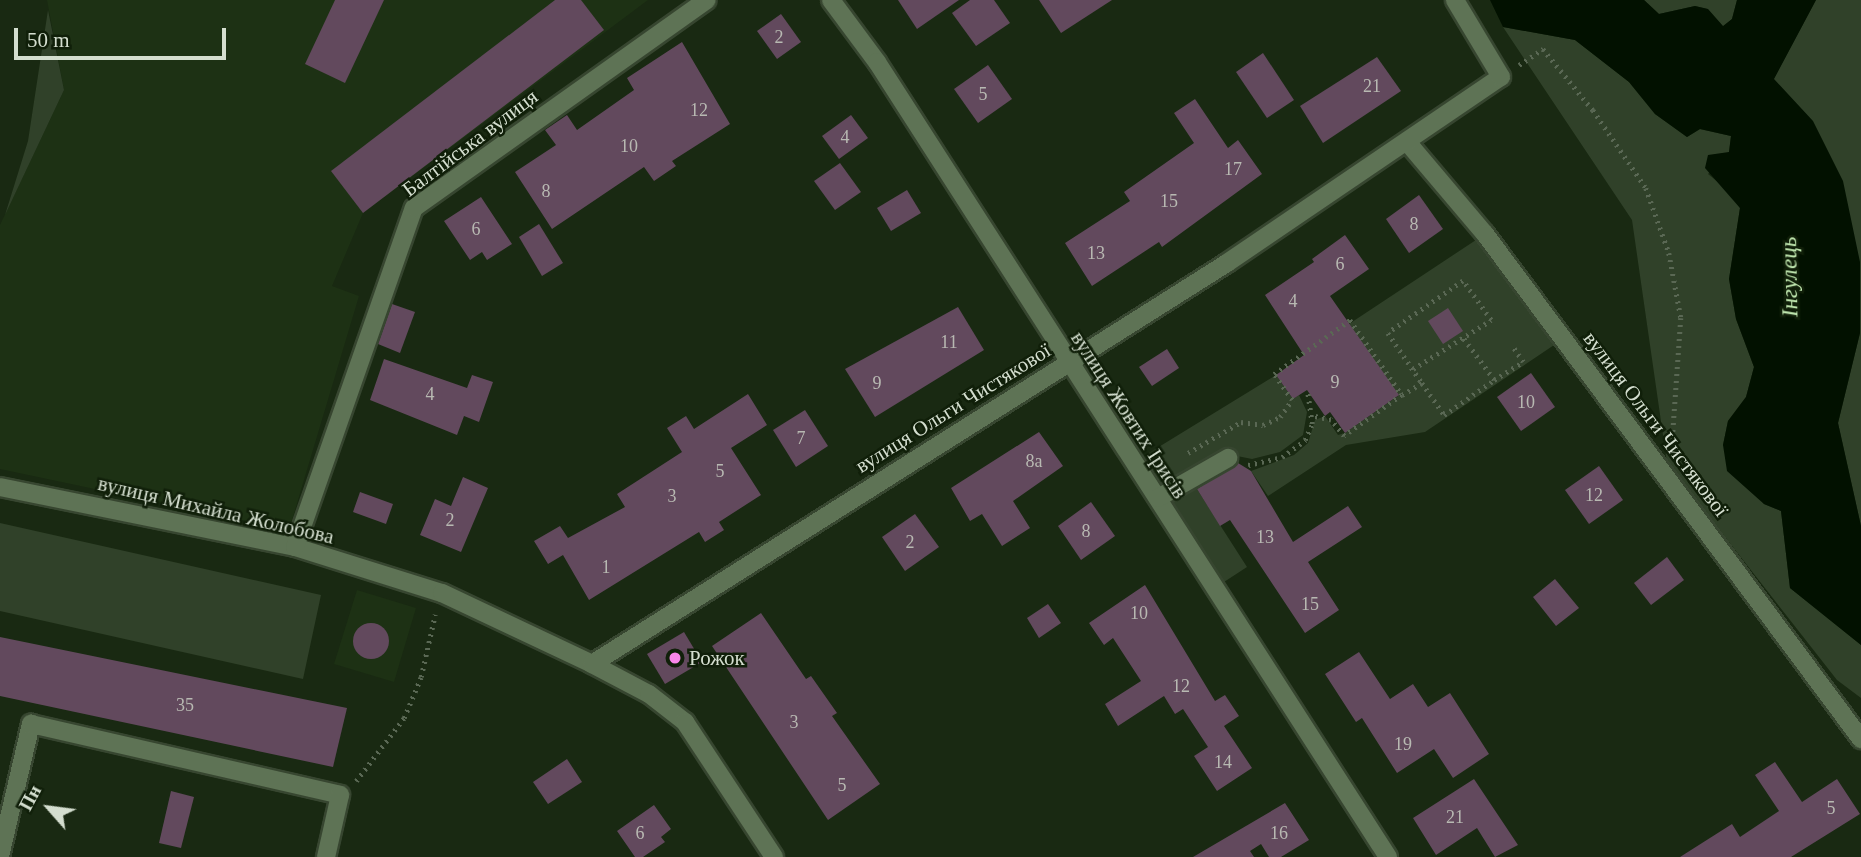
<!DOCTYPE html>
<html>
<head>
<meta charset="utf-8">
<style>
  body { margin:0 }
  #map { position:relative; width:1861px; height:857px; overflow:hidden; background:#192912; font-family:"Times New Roman",serif }
  div>[style] { position:absolute }
  .built>* { inset:0; background:#1d3114 }
  .green>* { inset:0; background:#304129 }
  .water>* { inset:0; background:#021100 }
  .building>* { inset:0; background:#62495d }
  .round { border-radius:50% }
  .path>* { height:4.5px; margin-top:-2.25px; transform-origin:0; background:repeating-linear-gradient(90deg,#5a6854 0 2px,transparent 0 7px) }
  .roads { filter:drop-shadow(2px 0 #374630) drop-shadow(-2px 0 #374630) drop-shadow(0 2px #374630) drop-shadow(0 -2px #374630) }
  .minor>* { height:18px; margin:-9px; padding:0 9px; transform-origin:9px; border-radius:9px; background:#5e7355 }
  .dots>* { width:19px; height:19px; translate:-50% -50%; box-sizing:border-box; border:4px solid #101f09; border-radius:50% }
  span { translate:-50% -50%; white-space:nowrap; text-align:center; line-height:1.15; -webkit-text-stroke:5px #101f09; paint-order:stroke }
  .number-label { font-size:18px; color:#b8b9b2 }
  .number-label span { -webkit-text-stroke-width:0 }
  .street-label { font-size:21px; color:#d4decf }
  .poi-label { font-size:21px; color:#d4decf }
  .left { translate:0 -50%; text-align:left }
  .water-label { font-size:23px; color:#c4ecb3; font-style:italic }
  .north { position:absolute; left:14px; top:773px; width:70px; height:70px; -webkit-text-stroke:5px #101f09; paint-order:stroke; rotate:298deg; font-size:19px; font-weight:700; line-height:28px; text-align:center; color:#d4decf }
  .north::after { content:''; display:block; margin:auto; width:24px; height:32px; background:#d4decf; clip-path:polygon(50% 0,100% 100%,50% 72%,0 100%) }
  .scale { position:absolute; left:14px; top:28px; width:212px; height:32px; box-sizing:border-box; border:4px solid #d4decf; border-top:0; padding-left:9px; font-size:21px; line-height:24px; white-space:nowrap; color:#d4decf; -webkit-text-stroke:5px #101f09; paint-order:stroke }
</style>
</head>
<body>
<div id="map">
  <div class="built">
    <div style="clip-path:polygon(47px 0,648px 0,363px 213px,332px 286px,359px 296px,289px 530px,0 469px,0 225px,64px 90px)"></div>
    <div style="clip-path:polygon(357px 590px,416px 608px,394px 682px,334px 664px)"></div>
  </div>
  <div class="green">
    <div style="clip-path:polygon(1644px 0,1737px 0,1732px 19px,1723px 27px,1707px 9px,1695px 6px,1659px 14px)"></div>
    <div style="clip-path:polygon(1816px 0,1861px 0,1861px 526px,1838px 423px,1860px 333px,1773px 80px)"></div>
    <div style="clip-path:polygon(48px 10px,64px 90px,5px 215px,28px 141px)"></div>
    <div style="clip-path:polygon(1503px 27px,1575px 40px,1629px 82px,1655px 114px,1687px 137px,1700px 129px,1731px 136px,1729px 152px,1708px 174px,1728px 190px,1740px 208px,1729px 279px,1736px 319px,1754px 367px,1746px 397px,1728px 421px,1723px 445px,1764px 504px,1781px 511px,1790px 588px,1861px 645px,1861px 698px,1837px 680px,1667px 463px,1632px 220px)"></div>
    <div style="clip-path:polygon(1485px 234px,1563px 339px,1425px 432px,1346px 445px,1268px 496px,1251px 471px,1294px 455px,1308px 443px,1315px 420px,1325px 416px,1338px 435px,1345px 433px,1398px 396px,1349px 324px)"></div>
    <div style="clip-path:polygon(1276px 375px,1293px 399px,1299px 395px,1307px 412px,1303px 435px,1280px 452px,1252px 459px,1222px 453px,1188px 475px,1247px 567px,1224px 582px,1144px 456px)"></div>
    <div style="clip-path:polygon(0 523px,321px 595px,303px 679px,0 611px)"></div>
  </div>
  <div class="water">
    <div style="clip-path:polygon(1490px 0,1644px 0,1659px 14px,1695px 6px,1708px 9px,1723px 26px,1732px 19px,1737px 0,1816px 0,1774px 79px,1813px 121px,1843px 181px,1860px 262px,1860px 333px,1838px 423px,1861px 526px,1861px 645px,1790px 588px,1781px 511px,1764px 504px,1727px 471px,1723px 445px,1728px 421px,1746px 397px,1754px 367px,1736px 319px,1729px 279px,1740px 208px,1705px 168px,1708px 155px,1729px 152px,1731px 136px,1700px 129px,1687px 137px,1655px 114px,1629px 82px,1575px 40px,1503px 27px)"></div>
  </div>
  <div class="building">
    <div style="clip-path:polygon(335px 0,384px 0,345px 83px,305px 64px)"></div>
    <div style="clip-path:polygon(555px 0,581px 0,604px 30px,363px 213px,331px 171px)"></div>
    <div style="clip-path:polygon(898px 0,959px 0,917px 29px)"></div>
    <div style="clip-path:polygon(970px 0,994px 0,1010px 23px,976px 46px,952px 13px)"></div>
    <div style="clip-path:polygon(1039px 0,1112px 0,1061px 33px)"></div>
    <div style="clip-path:polygon(781px 14px,801px 42px,777px 59px,757px 31px)"></div>
    <div style="clip-path:polygon(682px 42px,730px 124px,672px 161px,676px 166px,654px 181px,644px 167px,552px 229px,515px 172px,556px 145px,545px 130px,567px 115px,577px 130px,634px 90px,627px 78px)"></div>
    <div style="clip-path:polygon(1263px 53px,1294px 100px,1267px 118px,1236px 72px)"></div>
    <div style="clip-path:polygon(1377px 57px,1401px 91px,1323px 143px,1300px 106px)"></div>
    <div style="clip-path:polygon(988px 65px,1012px 99px,978px 123px,954px 89px)"></div>
    <div style="clip-path:polygon(1195px 99px,1228px 148px,1238px 140px,1262px 174px,1162px 247px,1159px 242px,1092px 286px,1065px 243px,1130px 201px,1124px 192px,1194px 143px,1174px 113px)"></div>
    <div style="clip-path:polygon(851px 115px,868px 138px,839px 159px,822px 136px)"></div>
    <div style="clip-path:polygon(840px 163px,861px 192px,835px 210px,814px 181px)"></div>
    <div style="clip-path:polygon(907px 190px,921px 213px,891px 231px,877px 208px)"></div>
    <div style="clip-path:polygon(1419px 195px,1443px 229px,1409px 253px,1386px 219px)"></div>
    <div style="clip-path:polygon(481px 197px,512px 244px,487px 260px,482px 252px,470px 260px,444px 221px)"></div>
    <div style="clip-path:polygon(539px 224px,563px 263px,542px 276px,519px 237px)"></div>
    <div style="clip-path:polygon(1345px 235px,1369px 269px,1330px 296px,1399px 395px,1345px 433px,1330px 412px,1325px 416px,1307px 390px,1293px 399px,1276px 375px,1304px 355px,1265px 295px,1314px 262px,1312px 259px)"></div>
    <div style="clip-path:polygon(392px 304px,415px 312px,400px 353px,378px 344px)"></div>
    <div style="clip-path:polygon(958px 307px,984px 350px,875px 417px,845px 369px)"></div>
    <div style="clip-path:polygon(1448px 308px,1463px 331px,1443px 344px,1428px 321px)"></div>
    <div style="clip-path:polygon(1167px 349px,1179px 368px,1152px 386px,1139px 367px)"></div>
    <div style="clip-path:polygon(384px 359px,467px 388px,472px 375px,493px 382px,479px 422px,464px 416px,457px 435px,370px 400px)"></div>
    <div style="clip-path:polygon(1531px 373px,1555px 407px,1521px 431px,1497px 397px)"></div>
    <div style="clip-path:polygon(748px 394px,767px 425px,731px 448px,761px 495px,719px 522px,724px 530px,705px 542px,699px 532px,589px 600px,563px 555px,548px 564px,534px 541px,560px 526px,568px 538px,625px 507px,617px 494px,682px 452px,667px 428px,686px 416px,694px 429px)"></div>
    <div style="clip-path:polygon(805px 410px,828px 446px,796px 467px,773px 430px)"></div>
    <div style="clip-path:polygon(1039px 432px,1063px 466px,1013px 501px,1030px 528px,1002px 546px,982px 514px,970px 521px,951px 488px)"></div>
    <div style="clip-path:polygon(1238px 463px,1251px 471px,1293px 542px,1348px 506px,1362px 527px,1308px 562px,1339px 610px,1305px 633px,1230px 520px,1220px 526px,1197px 489px)"></div>
    <div style="clip-path:polygon(1599px 466px,1623px 500px,1589px 524px,1565px 490px)"></div>
    <div style="clip-path:polygon(463px 477px,488px 488px,461px 552px,420px 535px,435px 499px,451px 506px)"></div>
    <div style="clip-path:polygon(360px 492px,393px 504px,386px 524px,353px 512px)"></div>
    <div style="clip-path:polygon(1091px 502px,1115px 536px,1081px 560px,1058px 526px)"></div>
    <div style="clip-path:polygon(915px 514px,939px 547px,905px 571px,882px 537px)"></div>
    <div style="clip-path:polygon(1667px 557px,1684px 580px,1651px 605px,1634px 583px)"></div>
    <div style="clip-path:polygon(1555px 579px,1579px 608px,1556px 626px,1533px 597px)"></div>
    <div style="clip-path:polygon(1145px 585px,1215px 701px,1225px 695px,1239px 716px,1224px 726px,1252px 768px,1217px 791px,1194px 756px,1208px 747px,1183px 709px,1175px 714px,1164px 696px,1118px 726px,1105px 704px,1141px 681px,1113px 638px,1104px 645px,1089px 623px)"></div>
    <div style="clip-path:polygon(1048px 604px,1061px 623px,1039px 638px,1027px 618px)"></div>
    <div style="clip-path:polygon(761px 613px,806px 679px,811px 676px,837px 713px,832px 716px,880px 784px,828px 820px,712px 646px)"></div>
    <div class="round" style="left:353px;top:623px;width:36px;height:36px"></div>
    <div style="clip-path:polygon(684px 632px,702px 662px,665px 684px,647px 654px)"></div>
    <div style="clip-path:polygon(0 637px,347px 708px,333px 767px,0 696px)"></div>
    <div style="clip-path:polygon(1359px 652px,1390px 699px,1413px 684px,1428px 707px,1450px 693px,1489px 754px,1453px 778px,1434px 749px,1397px 773px,1362px 718px,1356px 722px,1325px 674px)"></div>
    <div style="clip-path:polygon(567px 759px,582px 782px,548px 804px,533px 782px)"></div>
    <div style="clip-path:polygon(1775px 762px,1802px 802px,1837px 779px,1860px 814px,1791px 857px,1680px 857px,1732px 824px,1740px 837px,1779px 811px,1755px 775px)"></div>
    <div style="clip-path:polygon(1474px 779px,1518px 845px,1495px 857px,1477px 828px,1436px 855px,1413px 818px)"></div>
    <div style="clip-path:polygon(171px 791px,194px 797px,181px 848px,159px 843px)"></div>
    <div style="clip-path:polygon(1285px 803px,1309px 840px,1281px 857px,1269px 857px,1261px 844px,1250px 851px,1254px 857px,1193px 857px)"></div>
    <div style="clip-path:polygon(654px 805px,671px 829px,661px 837px,665px 842px,643px 857px,635px 857px,617px 831px)"></div>
  </div>
  <div class="path">
    <div style="left:1519px;top:65px;width:29px;rotate:-34deg"></div>
    <div style="left:1543px;top:49px;width:79px;rotate:50.7deg"></div>
    <div style="left:1593px;top:110px;width:94px;rotate:55.8deg"></div>
    <div style="left:1646px;top:188px;width:69px;rotate:70.5deg"></div>
    <div style="left:1669px;top:253px;width:66px;rotate:79.5deg"></div>
    <div style="left:1681px;top:318px;width:130px;rotate:94deg"></div>
    <div style="left:1413px;top:369px;width:92px;rotate:-32.1deg"></div>
    <div style="left:1491px;top:320px;width:48px;rotate:-125.7deg"></div>
    <div style="left:1463px;top:281px;width:91px;rotate:145.3deg"></div>
    <div style="left:1388px;top:333px;width:60px;rotate:55.8deg"></div>
    <div style="left:1422px;top:383px;width:39px;rotate:55deg"></div>
    <div style="left:1444px;top:415px;width:61px;rotate:-35deg"></div>
    <div style="left:1494px;top:380px;width:52px;rotate:-126.4deg"></div>
    <div style="left:1494px;top:380px;width:34px;rotate:-32deg"></div>
    <div style="left:1523px;top:362px;width:18px;rotate:-124deg"></div>
    <div style="left:1402px;top:395px;width:23px;rotate:-31deg"></div>
    <div style="left:1188px;top:453px;width:61px;rotate:-30.3deg"></div>
    <div style="left:1241px;top:422px;width:22px;rotate:8deg"></div>
    <div style="left:1263px;top:425px;width:19px;rotate:-25deg"></div>
    <div style="left:1280px;top:417px;width:21px;rotate:-55deg"></div>
    <div style="left:1292px;top:400px;width:32px;rotate:-125deg"></div>
    <div style="left:1274px;top:374px;width:93px;rotate:-35.4deg"></div>
    <div style="left:1350px;top:320px;width:91px;rotate:55.3deg"></div>
    <div style="left:1402px;top:395px;width:71px;rotate:144.7deg"></div>
    <div style="left:1344px;top:436px;width:21px;rotate:-129deg"></div>
    <div style="left:1331px;top:420px;width:19px;rotate:-168deg"></div>
    <div style="left:1248px;top:465px;width:35px;rotate:-13deg"></div>
    <div style="left:1282px;top:457px;width:29px;rotate:-36deg"></div>
    <div style="left:1305px;top:440px;width:17px;rotate:-66deg"></div>
    <div style="left:1312px;top:424px;width:34px;rotate:-98deg"></div>
    <div style="left:356px;top:781px;width:79px;rotate:-52.7deg"></div>
    <div style="left:404px;top:718px;width:44px;rotate:-67.5deg"></div>
    <div style="left:421px;top:677px;width:64px;rotate:-77.3deg"></div>
  </div>
  <div class="roads">
    <div class="minor">
      <div style="left:831px;top:0;width:77px;rotate:53.4deg"></div>
      <div style="left:877px;top:62px;width:945px;rotate:57.27deg"></div>
      <div style="left:1408px;top:143px;width:119px;rotate:49.8deg"></div>
      <div style="left:1485px;top:234px;width:630px;rotate:53.33deg"></div>
      <div style="left:0;top:487px;width:301px;rotate:11.5deg"></div>
      <div style="left:295px;top:547px;width:154px;rotate:17.4deg"></div>
      <div style="left:442px;top:593px;width:166px;rotate:25.3deg"></div>
      <div style="left:592px;top:664px;width:64px;rotate:27.8deg"></div>
      <div style="left:649px;top:694px;width:46px;rotate:37.9deg"></div>
      <div style="left:685px;top:722px;width:162px;rotate:56.6deg"></div>
      <div style="left:1158px;top:498px;width:81px;rotate:-29.7deg"></div>
      <div style="left:295px;top:547px;width:359px;rotate:-70.7deg"></div>
      <div style="left:414px;top:208px;width:359px;rotate:-35.4deg"></div>
      <div style="left:592px;top:664px;width:751px;rotate:-32.27deg"></div>
      <div style="left:1227px;top:263px;width:331px;rotate:-34.2deg"></div>
      <div style="left:1501px;top:77px;width:90px;rotate:-120.9deg"></div>
      <div style="left:0;top:856px;width:136px;rotate:-76.8deg"></div>
      <div style="left:31px;top:724px;width:317px;rotate:12.9deg"></div>
      <div style="left:340px;top:795px;width:64px;rotate:102.7deg"></div>
    </div>
  </div>
  <div class="dots">
    <div style="left:675px;top:658px;background:#f987e9"></div>
  </div>
  <div class="number-label">
    <span style="left:779px;top:37px">2</span>
    <span style="left:1372px;top:86px">21</span>
    <span style="left:983px;top:94px">5</span>
    <span style="left:699px;top:110px">12</span>
    <span style="left:845px;top:137px">4</span>
    <span style="left:629px;top:146px">10</span>
    <span style="left:1233px;top:169px">17</span>
    <span style="left:546px;top:191px">8</span>
    <span style="left:1169px;top:201px">15</span>
    <span style="left:1414px;top:224px">8</span>
    <span style="left:476px;top:229px">6</span>
    <span style="left:1096px;top:253px">13</span>
    <span style="left:1340px;top:264px">6</span>
    <span style="left:1293px;top:301px">4</span>
    <span style="left:949px;top:342px">11</span>
    <span style="left:1335px;top:382px">9</span>
    <span style="left:877px;top:383px">9</span>
    <span style="left:430px;top:394px">4</span>
    <span style="left:1526px;top:402px">10</span>
    <span style="left:801px;top:438px">7</span>
    <span style="left:1034px;top:461px">8а</span>
    <span style="left:720px;top:471px">5</span>
    <span style="left:1594px;top:495px">12</span>
    <span style="left:672px;top:496px">3</span>
    <span style="left:450px;top:520px">2</span>
    <span style="left:1086px;top:531px">8</span>
    <span style="left:1265px;top:537px">13</span>
    <span style="left:910px;top:542px">2</span>
    <span style="left:606px;top:567px">1</span>
    <span style="left:1310px;top:604px">15</span>
    <span style="left:1139px;top:613px">10</span>
    <span style="left:1181px;top:686px">12</span>
    <span style="left:185px;top:705px">35</span>
    <span style="left:794px;top:722px">3</span>
    <span style="left:1403px;top:744px">19</span>
    <span style="left:1223px;top:762px">14</span>
    <span style="left:842px;top:785px">5</span>
    <span style="left:1831px;top:808px">5</span>
    <span style="left:1455px;top:817px">21</span>
    <span style="left:640px;top:833px">6</span>
    <span style="left:1279px;top:833px">16</span>
  </div>
  <div class="street-label">
    <span style="left:470px;top:143px;rotate:-37deg">Балтійська вулиця</span>
    <span style="left:953px;top:408px;rotate:-32deg">вулиця Ольги Чистякової</span>
    <span style="left:1129px;top:415px;rotate:57deg">вулиця Жовтих Ірисів</span>
    <span style="left:1656px;top:424px;rotate:53deg">вулиця Ольги Чистякової</span>
    <span style="left:216px;top:510px;rotate:13deg">вулиця Михайла Жолобова</span>
  </div>
  <div class="poi-label">
    <span class="left" style="left:689px;top:658px">Рожок</span>
  </div>
  <div class="water-label">
    <span style="left:1790px;top:277px;rotate:-91deg">Інгулець</span>
  </div>
  <div class="north">Пн</div>
  <div class="scale">50 m</div>
</div>
</body>
</html>
